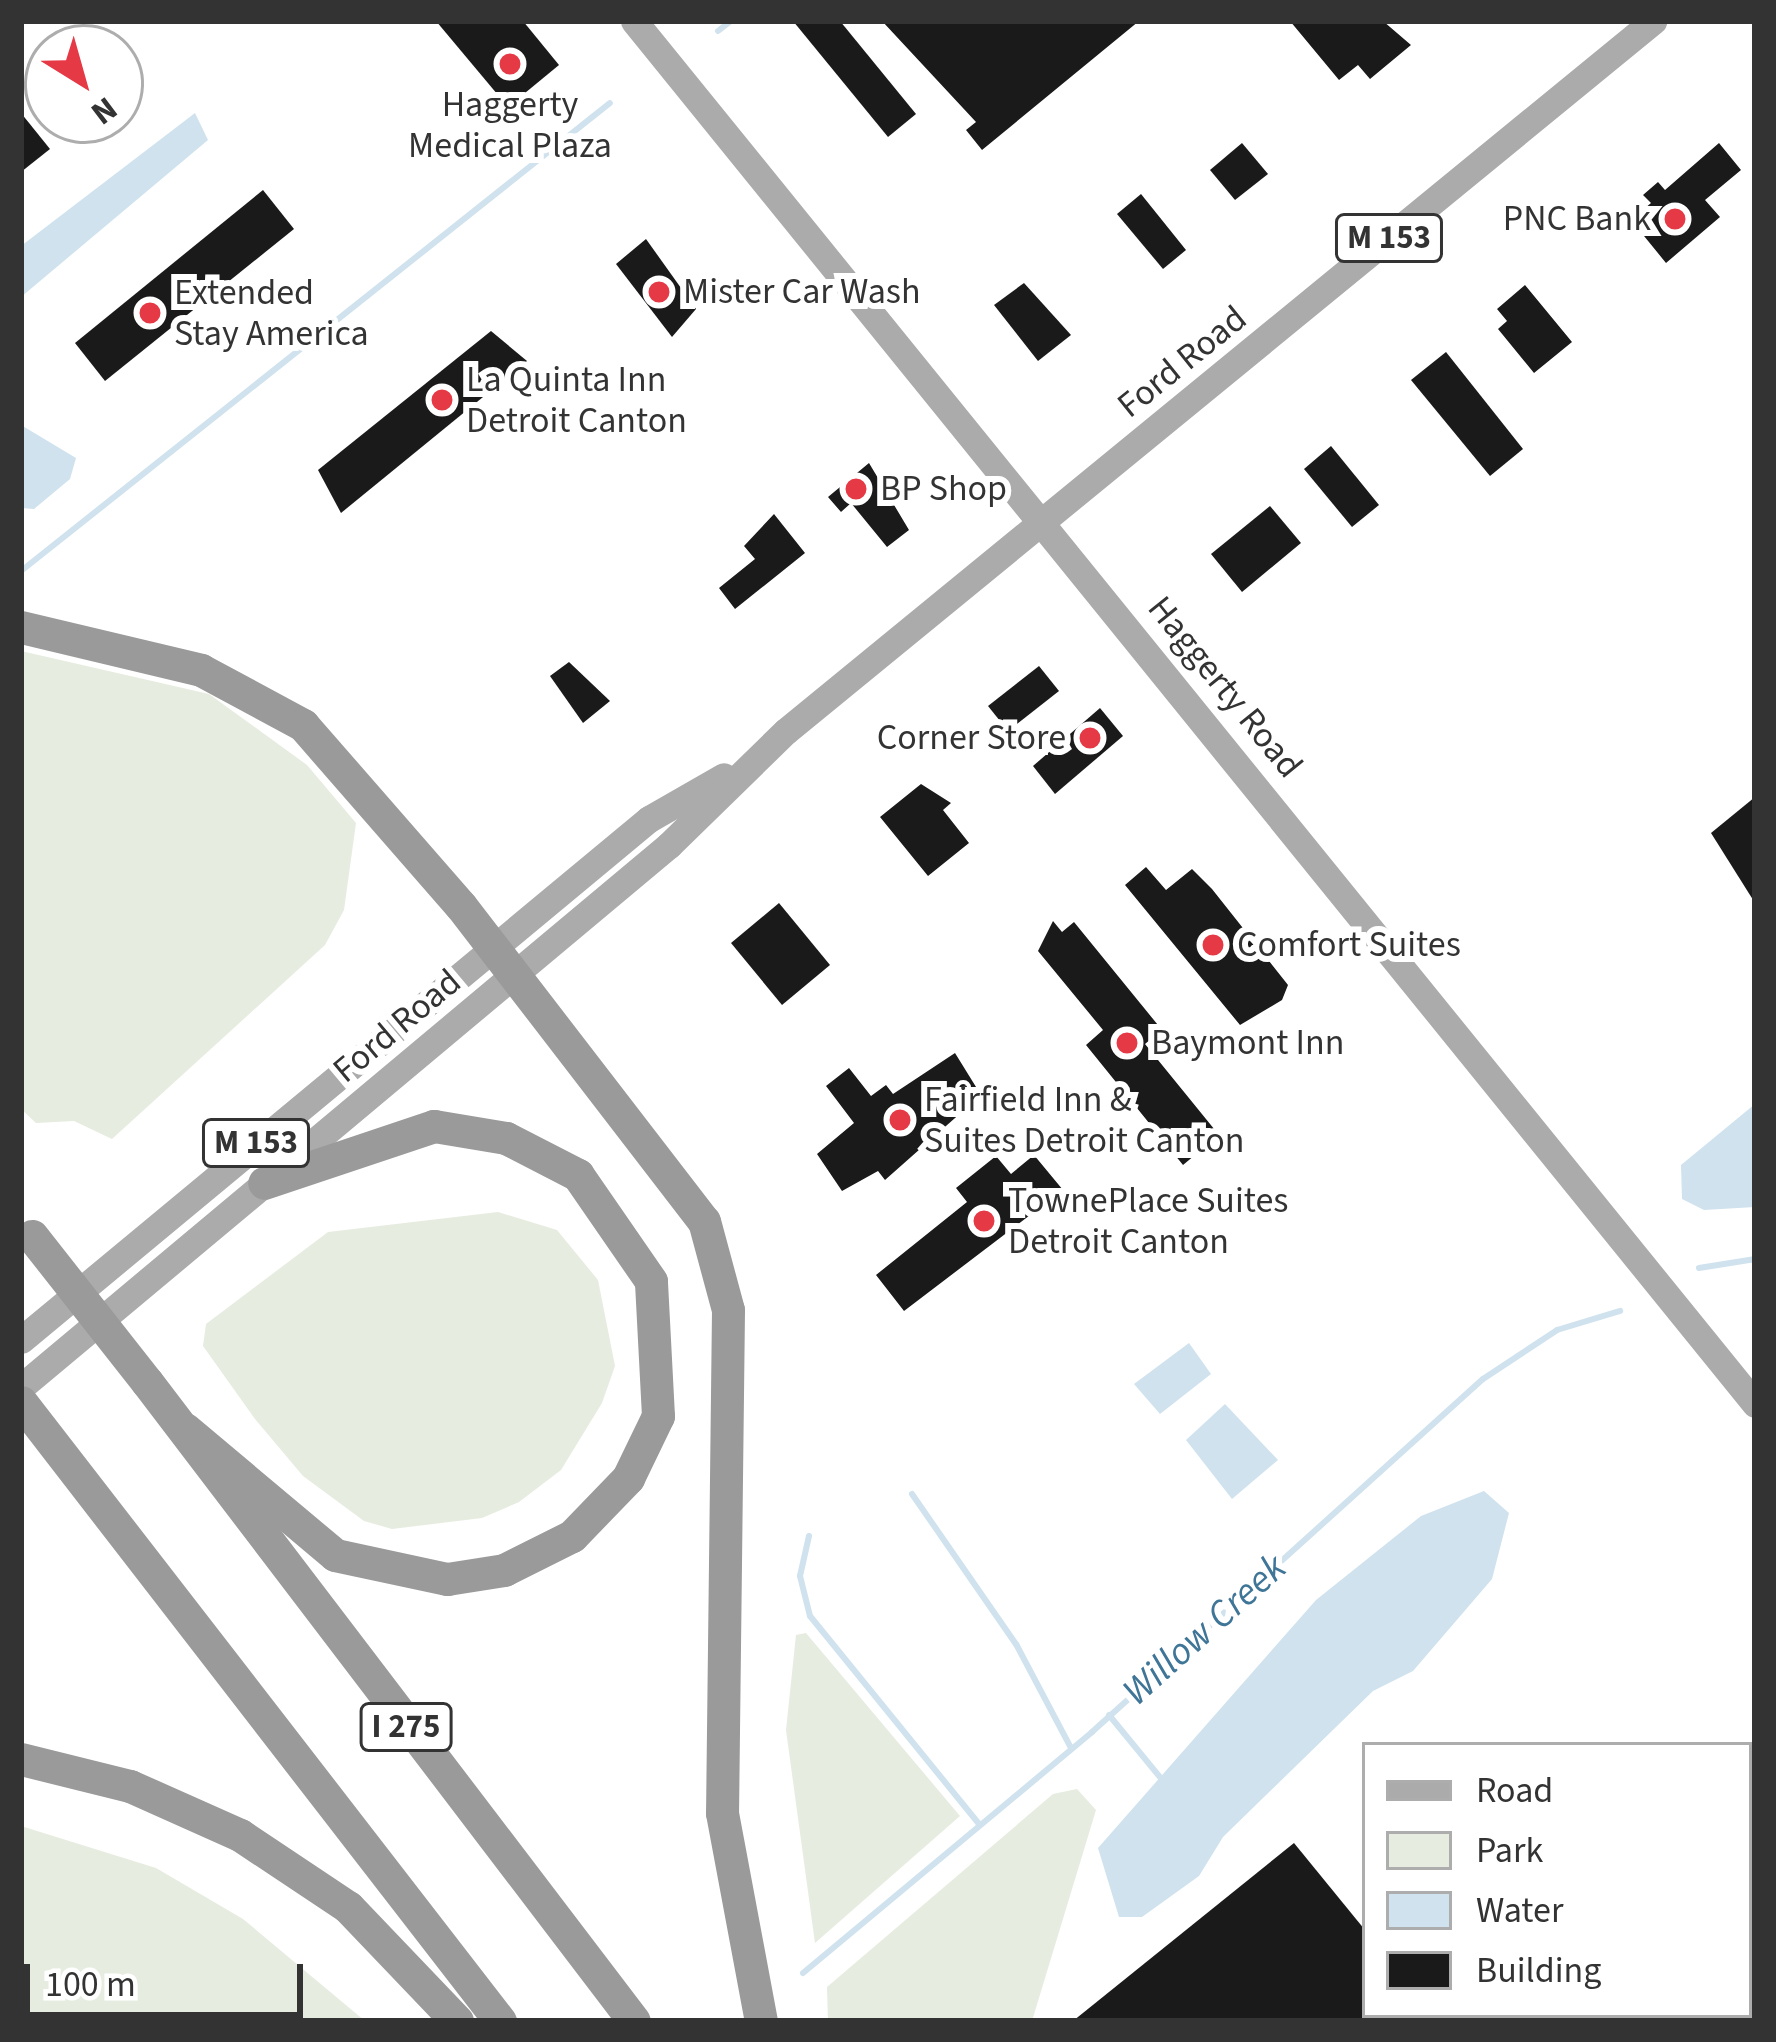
<!DOCTYPE html>
<html>
<head>
<meta charset="utf-8">
<style>
  body { margin:0 }
  #map { position:relative; width:1776px; height:2042px; overflow:hidden; background:#fff; font-family:"Source Sans 3",sans-serif }
  div>[style] { position:absolute }
  .green>* { inset:0; background:#e6ecdf }
  .water>* { inset:0; background:#cfe2ee }
  .stream>* { height:6px; margin:-3px; padding:0 3px; transform-origin:3px; border-radius:3px; background:#cfe2ee }
  .building>* { inset:0; background:#1a1a1a }
  .major>* { height:27px; margin:-13.5px; padding:0 13.5px; transform-origin:13.5px; border-radius:13.5px; background:#ababab }
  .highway>* { height:33px; margin:-16.5px; padding:0 16.5px; transform-origin:16.5px; border-radius:16.5px; background:#9a9a9a }
  .highway-bridge>* { height:33px; margin:-16.5px; padding:0 16.5px; transform-origin:16.5px; border-radius:16.5px; background:#9a9a9a }
  .dots>* { width:33px; height:33px; translate:-50% -50%; box-sizing:border-box; border:6px solid #fff; border-radius:50% }
  span { translate:-50% -50%; white-space:nowrap; text-align:center; line-height:1.15; -webkit-text-stroke:12px #fff; paint-order:stroke }
  .shield-label span { padding:3px 9px; background:#fff; border:3px solid; border-radius:9px; -webkit-text-stroke-width:0 }
  .shield-label { font-size:33px; color:#333; font-weight:700 }
  .poi-label { font-size:36px; color:#333 }
  .right { translate:-100% -50%; text-align:right }
  .left { translate:0 -50%; text-align:left }
  .street-label { font-size:36px; color:#333 }
  .water-label { font-size:39px; color:#3f7597; font-style:italic }
  .frame { position:absolute; inset:0; border:24px solid #333; pointer-events:none }
  .legend { position:absolute; left:1362px; top:1742px; width:390px; height:276px; box-sizing:border-box; background:#fff; border:3px solid #adadad; margin:0; padding:15px 21px; list-style:none; font-size:36px; color:#333 }
  .legend li { display:flex; align-items:center; gap:24px; height:60px }
  .legend b { width:60px; border:3px solid #adadad }
  .north { position:absolute; left:24px; top:24px; width:120px; height:120px; box-sizing:border-box; background:#fff; border:3px solid #adadad; border-radius:50%; rotate:143deg; font-size:33px; font-weight:700; line-height:48px; text-align:center; color:#333 }
  .north::after { content:''; display:block; margin:auto; width:42px; height:54px; background:#e63946; clip-path:polygon(50% 0,100% 100%,50% 72%,0 100%) }
  .scale { position:absolute; left:24px; top:1964px; width:279px; height:54px; box-sizing:border-box; border:6px solid #333; border-top:0; padding-left:15px; font-size:36px; line-height:42px; white-space:nowrap; color:#333; -webkit-text-stroke:9px #fff; paint-order:stroke }
</style>
</head>
<body>
<div id="map">
  <div class="green">
    <div style="clip-path:polygon(21px 651px,209px 694px,307px 765px,356px 823px,344px 910px,325px 945px,112px 1139px,74px 1121px,36px 1123px,21px 1109px)"></div>
    <div style="clip-path:polygon(498px 1212px,557px 1230px,598px 1280px,615px 1366px,602px 1403px,561px 1470px,519px 1502px,482px 1518px,392px 1529px,364px 1521px,303px 1476px,255px 1419px,203px 1346px,206px 1324px,328px 1232px)"></div>
    <div style="clip-path:polygon(806px 1633px,960px 1816px,815px 1943px,786px 1730px,796px 1635px)"></div>
    <div style="clip-path:polygon(1077px 1789px,1096px 1810px,1032px 2021px,828px 2021px,827px 1987px,1053px 1794px)"></div>
    <div style="clip-path:polygon(21px 1826px,156px 1868px,243px 1919px,365px 2021px,21px 2021px)"></div>
  </div>
  <div class="water">
    <div style="clip-path:polygon(195px 113px,208px 140px,21px 297px,21px 246px)"></div>
    <div style="clip-path:polygon(21px 425px,76px 458px,70px 479px,34px 509px,21px 508px)"></div>
    <div style="clip-path:polygon(1755px 1104px,1755px 1207px,1704px 1210px,1682px 1199px,1681px 1165px)"></div>
    <div style="clip-path:polygon(1189px 1343px,1211px 1374px,1160px 1414px,1134px 1384px)"></div>
    <div style="clip-path:polygon(1225px 1404px,1278px 1460px,1232px 1499px,1186px 1440px)"></div>
    <div style="clip-path:polygon(1484px 1491px,1509px 1513px,1492px 1579px,1413px 1671px,1373px 1691px,1223px 1837px,1199px 1876px,1142px 1917px,1119px 1917px,1098px 1848px,1316px 1600px,1421px 1516px)"></div>
  </div>
  <div class="stream">
    <div style="left:718px;top:31px;width:16px;rotate:-38deg"></div>
    <div style="left:21px;top:571px;width:752px;rotate:-38.47deg"></div>
    <div style="left:1699px;top:1268px;width:57px;rotate:-9.1deg"></div>
    <div style="left:912px;top:1494px;width:183px;rotate:55.3deg"></div>
    <div style="left:1016px;top:1644px;width:118px;rotate:62.1deg"></div>
    <div style="left:809px;top:1536px;width:41px;rotate:102.7deg"></div>
    <div style="left:800px;top:1576px;width:41px;rotate:76deg"></div>
    <div style="left:810px;top:1616px;width:269px;rotate:50.9deg"></div>
    <div style="left:1109px;top:1715px;width:80px;rotate:50.6deg"></div>
    <div style="left:803px;top:1973px;width:376px;rotate:-39.8deg"></div>
    <div style="left:1092px;top:1732px;width:527px;rotate:-42.08deg"></div>
    <div style="left:1483px;top:1379px;width:89px;rotate:-33.5deg"></div>
    <div style="left:1557px;top:1330px;width:66px;rotate:-16.8deg"></div>
  </div>
  <div class="building">
    <div style="clip-path:polygon(436px 21px,523px 21px,559px 65px,508px 107px)"></div>
    <div style="clip-path:polygon(793px 21px,840px 21px,916px 114px,888px 137px)"></div>
    <div style="clip-path:polygon(882px 21px,1139px 21px,982px 150px,966px 130px,976px 122px)"></div>
    <div style="clip-path:polygon(1290px 21px,1383px 21px,1411px 45px,1370px 79px,1358px 65px,1339px 80px)"></div>
    <div style="clip-path:polygon(21px 113px,50px 149px,21px 172px)"></div>
    <div style="clip-path:polygon(1242px 143px,1268px 174px,1235px 200px,1210px 170px)"></div>
    <div style="clip-path:polygon(1719px 143px,1741px 170px,1705px 200px,1720px 217px,1666px 263px,1631px 220px,1651px 203px,1643px 195px,1658px 182px,1665px 190px)"></div>
    <div style="clip-path:polygon(263px 190px,294px 229px,105px 381px,75px 343px)"></div>
    <div style="clip-path:polygon(1141px 194px,1186px 250px,1163px 269px,1117px 214px)"></div>
    <div style="clip-path:polygon(646px 239px,696px 309px,672px 337px,616px 264px)"></div>
    <div style="clip-path:polygon(1024px 283px,1071px 335px,1038px 361px,994px 305px)"></div>
    <div style="clip-path:polygon(1525px 285px,1572px 342px,1534px 373px,1498px 329px,1507px 321px,1497px 309px)"></div>
    <div style="clip-path:polygon(491px 331px,527px 361px,341px 513px,318px 470px)"></div>
    <div style="clip-path:polygon(1446px 352px,1523px 449px,1490px 476px,1411px 380px)"></div>
    <div style="clip-path:polygon(1331px 446px,1379px 505px,1352px 527px,1304px 469px)"></div>
    <div style="clip-path:polygon(869px 463px,909px 530px,887px 547px,851px 503px,841px 512px,828px 497px)"></div>
    <div style="clip-path:polygon(1270px 506px,1301px 543px,1242px 592px,1211px 554px)"></div>
    <div style="clip-path:polygon(774px 514px,805px 553px,735px 609px,719px 588px,755px 559px,744px 546px)"></div>
    <div style="clip-path:polygon(569px 662px,610px 701px,583px 723px,550px 676px)"></div>
    <div style="clip-path:polygon(1039px 666px,1059px 691px,1008px 731px,988px 706px)"></div>
    <div style="clip-path:polygon(1100px 708px,1123px 736px,1055px 794px,1033px 766px)"></div>
    <div style="clip-path:polygon(921px 784px,951px 803px,943px 810px,969px 843px,928px 876px,880px 817px)"></div>
    <div style="clip-path:polygon(1755px 797px,1755px 903px,1711px 833px)"></div>
    <div style="clip-path:polygon(1146px 867px,1166px 890px,1192px 869px,1212px 889px,1288px 985px,1282px 1000px,1240px 1025px,1125px 885px)"></div>
    <div style="clip-path:polygon(779px 903px,830px 965px,782px 1005px,731px 943px)"></div>
    <div style="clip-path:polygon(1053px 921px,1062px 932px,1074px 922px,1162px 1030px,1145px 1044px,1219px 1135px,1183px 1165px,1086px 1045px,1103px 1030px,1038px 951px)"></div>
    <div style="clip-path:polygon(955px 1053px,981px 1095px,885px 1180px,878px 1171px,842px 1191px,817px 1154px,854px 1123px,826px 1086px,849px 1068px,871px 1096px,886px 1085px,893px 1094px)"></div>
    <div style="clip-path:polygon(1034px 1155px,1063px 1190px,904px 1311px,876px 1275px,967px 1202px,956px 1188px,996px 1156px,1011px 1174px)"></div>
    <div style="clip-path:polygon(1294px 1843px,1365px 1930px,1365px 2021px,1073px 2021px)"></div>
  </div>
  <div class="major">
    <div style="left:634px;top:21px;width:1780px;rotate:50.97deg"></div>
    <div style="left:21px;top:1340px;width:816px;rotate:-39.68deg"></div>
    <div style="left:649px;top:819px;width:86px;rotate:-29.8deg"></div>
    <div style="left:21px;top:1387px;width:845px;rotate:-39.91deg"></div>
    <div style="left:669px;top:845px;width:163px;rotate:-44.3deg"></div>
    <div style="left:786px;top:731px;width:1121px;rotate:-39.31deg"></div>
  </div>
  <div class="highway">
    <div style="left:21px;top:627px;width:185px;rotate:13.4deg"></div>
    <div style="left:201px;top:670px;width:116px;rotate:28.3deg"></div>
    <div style="left:303px;top:725px;width:240px;rotate:48.9deg"></div>
    <div style="left:461px;top:906px;width:398px;rotate:52.4deg"></div>
    <div style="left:704px;top:1221px;width:92px;rotate:74.9deg"></div>
    <div style="left:728px;top:1310px;width:503px;rotate:90.68deg"></div>
    <div style="left:722px;top:1813px;width:212px;rotate:79.4deg"></div>
    <div style="left:147px;top:1382px;width:803px;rotate:52.69deg"></div>
    <div style="left:21px;top:1402px;width:783px;rotate:52.27deg"></div>
    <div style="left:185px;top:1429px;width:196px;rotate:40deg"></div>
    <div style="left:335px;top:1555px;width:115px;rotate:12.1deg"></div>
    <div style="left:447px;top:1579px;width:58px;rotate:-9deg"></div>
    <div style="left:504px;top:1570px;width:76px;rotate:-26.6deg"></div>
    <div style="left:572px;top:1536px;width:81px;rotate:-46deg"></div>
    <div style="left:628px;top:1478px;width:69px;rotate:-64.2deg"></div>
    <div style="left:658px;top:1416px;width:135px;rotate:-93deg"></div>
    <div style="left:651px;top:1281px;width:129px;rotate:-124.6deg"></div>
    <div style="left:578px;top:1175px;width:81px;rotate:-152.8deg"></div>
    <div style="left:506px;top:1138px;width:73px;rotate:-170.5deg"></div>
    <div style="left:434px;top:1126px;width:179px;rotate:161.5deg"></div>
    <div style="left:21px;top:1759px;width:112px;rotate:13.9deg"></div>
    <div style="left:130px;top:1786px;width:120px;rotate:24deg"></div>
    <div style="left:240px;top:1835px;width:130px;rotate:33.7deg"></div>
    <div style="left:348px;top:1907px;width:158px;rotate:46.3deg"></div>
  </div>
  <div class="highway-bridge">
    <div style="left:32px;top:1236px;width:186px;rotate:51.8deg"></div>
  </div>
  <div class="dots">
    <div style="left:510px;top:64px;background:#e63946"></div>
    <div style="left:1675px;top:219px;background:#e63946"></div>
    <div style="left:659px;top:292px;background:#e63946"></div>
    <div style="left:150px;top:313px;background:#e63946"></div>
    <div style="left:442px;top:400px;background:#e63946"></div>
    <div style="left:856px;top:489px;background:#e63946"></div>
    <div style="left:1090px;top:738px;background:#e63946"></div>
    <div style="left:1213px;top:945px;background:#e63946"></div>
    <div style="left:1127px;top:1043px;background:#e63946"></div>
    <div style="left:900px;top:1120px;background:#e63946"></div>
    <div style="left:984px;top:1221px;background:#e63946"></div>
  </div>
  <div class="shield-label">
    <span style="left:1389px;top:238px">M 153</span>
    <span style="left:256px;top:1143px">M 153</span>
    <span style="left:406px;top:1727px">I 275</span>
  </div>
  <div class="poi-label">
    <span style="left:510px;top:125px">Haggerty<br>Medical Plaza</span>
    <span class="right" style="left:1651px;top:219px">PNC Bank</span>
    <span class="left" style="left:174px;top:313px">Extended<br>Stay America</span>
    <span class="left" style="left:683px;top:292px">Mister Car Wash</span>
    <span class="left" style="left:466px;top:400px">La Quinta Inn<br>Detroit Canton</span>
    <span class="left" style="left:880px;top:489px">BP Shop</span>
    <span class="right" style="left:1066px;top:738px">Corner Store</span>
    <span class="left" style="left:1237px;top:945px">Comfort Suites</span>
    <span class="left" style="left:1151px;top:1043px">Baymont Inn</span>
    <span class="left" style="left:924px;top:1120px">Fairfield Inn &amp;<br>Suites Detroit Canton</span>
    <span class="left" style="left:1008px;top:1221px">TownePlace Suites<br>Detroit Canton</span>
  </div>
  <div class="street-label">
    <span style="left:1182px;top:362px;rotate:-39deg">Ford Road</span>
    <span style="left:1225px;top:687px;rotate:51deg">Haggerty Road</span>
    <span style="left:397px;top:1026px;rotate:-40deg">Ford Road</span>
  </div>
  <div class="water-label">
    <span style="left:1205px;top:1630px;rotate:-42deg">Willow Creek</span>
  </div>
  <div class="frame"></div>
  <ul class="legend">
  <li><b style="height:15px;background:#ababab"></b>Road</li>
  <li><b style="height:33px;background:#e6ecdf"></b>Park</li>
  <li><b style="height:33px;background:#cfe2ee"></b>Water</li>
  <li><b style="height:33px;background:#1a1a1a"></b>Building</li>
  </ul>
  <div class="north">N</div>
  <div class="scale">100 m</div>
</div>
</body>
</html>
